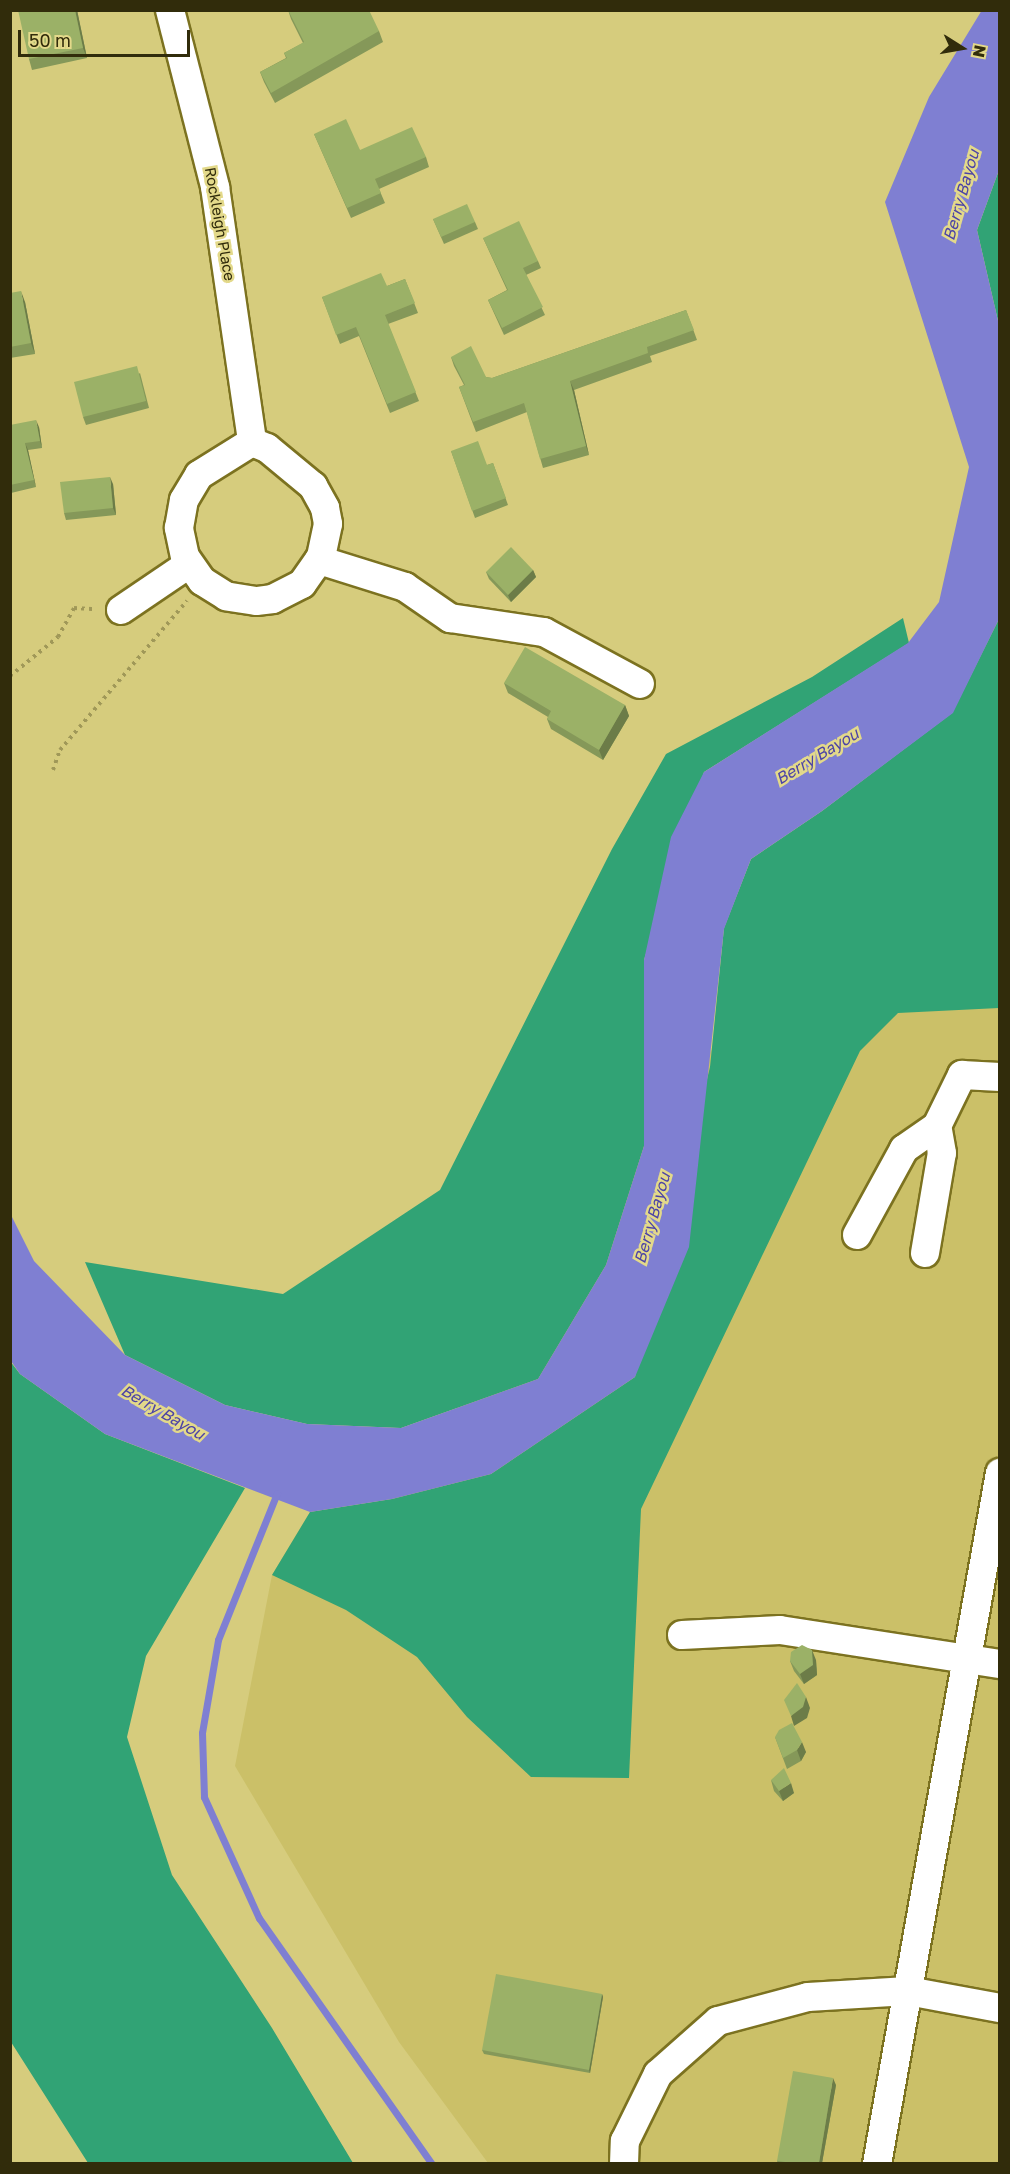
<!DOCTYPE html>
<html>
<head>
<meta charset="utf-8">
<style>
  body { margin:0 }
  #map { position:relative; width:1010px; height:2174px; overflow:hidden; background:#d6cc7d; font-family:"Golos Text",sans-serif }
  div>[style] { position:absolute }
  .built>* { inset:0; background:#cbc068 }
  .forest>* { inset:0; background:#31a375 }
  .water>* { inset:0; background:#7f7fd2 }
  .stream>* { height:7px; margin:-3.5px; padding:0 3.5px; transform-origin:3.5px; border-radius:3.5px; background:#7f7fd2 }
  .path>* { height:4px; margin-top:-2px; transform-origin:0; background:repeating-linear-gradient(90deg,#a09858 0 3px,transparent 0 7.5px) }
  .roads { filter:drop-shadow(2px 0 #7c7220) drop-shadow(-2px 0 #7c7220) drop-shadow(0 2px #7c7220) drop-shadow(0 -2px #7c7220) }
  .minor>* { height:28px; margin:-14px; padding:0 14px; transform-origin:14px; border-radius:14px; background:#fff }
  .wall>* { inset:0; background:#859859 }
  .shaded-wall>* { inset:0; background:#6c7c48 }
  .building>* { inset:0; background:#9bb167 }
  span { translate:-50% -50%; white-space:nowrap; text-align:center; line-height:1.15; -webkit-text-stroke:5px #e3d98a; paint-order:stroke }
  .street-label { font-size:15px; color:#312c0b }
  .water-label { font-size:16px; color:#4c43a6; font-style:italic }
  .frame { position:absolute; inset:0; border:12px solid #312c0b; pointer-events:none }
  .north { position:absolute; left:932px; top:18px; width:60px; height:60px; -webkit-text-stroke:4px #e3d98a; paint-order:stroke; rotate:101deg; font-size:16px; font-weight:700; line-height:24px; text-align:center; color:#312c0b }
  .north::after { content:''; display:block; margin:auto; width:21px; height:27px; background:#312c0b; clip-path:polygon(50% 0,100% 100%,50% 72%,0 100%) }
  .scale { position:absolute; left:18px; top:30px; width:172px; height:27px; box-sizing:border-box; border:3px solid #312c0b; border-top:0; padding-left:8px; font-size:18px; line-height:21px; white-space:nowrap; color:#312c0b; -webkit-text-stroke:4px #e3d98a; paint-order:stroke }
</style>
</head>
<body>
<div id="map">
  <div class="built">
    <div style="clip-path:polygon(999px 619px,999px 2163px,488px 2163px,399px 2042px,235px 1766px,272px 1575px,310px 1512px,392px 1499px,952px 713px)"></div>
  </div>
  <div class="forest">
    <div style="clip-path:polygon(999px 170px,999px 325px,977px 230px)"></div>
    <div style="clip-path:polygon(903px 618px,909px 643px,704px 772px,644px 960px,644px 1146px,606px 1265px,538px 1379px,401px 1428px,307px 1424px,225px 1405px,125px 1355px,85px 1262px,283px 1294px,440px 1190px,612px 849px,666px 754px,812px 677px)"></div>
    <div style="clip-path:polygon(999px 619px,999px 1008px,898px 1013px,860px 1051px,641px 1509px,629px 1778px,531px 1777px,467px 1717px,417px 1657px,346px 1610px,272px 1575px,310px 1512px,392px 1499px,491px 1474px,635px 1377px,710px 1067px,724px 928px,751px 859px,822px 811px,952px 713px)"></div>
    <div style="clip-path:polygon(10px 1361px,20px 1374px,105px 1434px,245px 1488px,146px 1656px,127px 1737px,172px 1875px,272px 2028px,353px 2163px,88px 2163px,11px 2042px)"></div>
  </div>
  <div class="water">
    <div style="clip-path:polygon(982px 10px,1000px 11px,999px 170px,977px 230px,999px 325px,999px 619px,953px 713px,822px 811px,751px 859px,724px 929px,689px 1247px,635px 1377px,491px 1474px,392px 1499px,310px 1512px,105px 1434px,20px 1374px,11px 1361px,11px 1215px,34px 1261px,125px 1355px,225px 1405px,307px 1424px,401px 1428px,538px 1379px,606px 1265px,644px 1146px,644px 960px,671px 837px,704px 772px,908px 643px,939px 602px,969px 467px,885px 202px,929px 97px)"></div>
  </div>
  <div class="stream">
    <div style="left:277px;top:1493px;width:158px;rotate:111.9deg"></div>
    <div style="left:218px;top:1640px;width:94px;rotate:99.8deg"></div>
    <div style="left:202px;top:1733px;width:64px;rotate:88.2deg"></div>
    <div style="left:204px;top:1797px;width:133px;rotate:65.6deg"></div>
    <div style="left:259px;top:1918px;width:301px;rotate:54.9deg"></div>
  </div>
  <div class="path">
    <div style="left:10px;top:676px;width:62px;rotate:-39.1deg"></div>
    <div style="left:58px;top:637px;width:33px;rotate:-61deg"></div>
    <div style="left:74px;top:608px;width:22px;rotate:3deg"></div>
    <div style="left:53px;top:770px;width:21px;rotate:-71deg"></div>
    <div style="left:60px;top:750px;width:196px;rotate:-49.6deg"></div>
  </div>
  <div class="roads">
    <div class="minor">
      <div style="left:170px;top:10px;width:183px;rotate:75.7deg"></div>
      <div style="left:215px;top:187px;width:258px;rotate:81.7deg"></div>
      <div style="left:252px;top:442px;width:16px;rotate:22deg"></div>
      <div style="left:267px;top:448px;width:60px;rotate:39.6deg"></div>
      <div style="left:313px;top:486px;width:25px;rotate:61deg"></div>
      <div style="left:325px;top:508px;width:16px;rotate:79deg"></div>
      <div style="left:328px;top:524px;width:34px;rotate:102deg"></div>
      <div style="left:321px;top:557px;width:33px;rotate:125deg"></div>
      <div style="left:302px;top:584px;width:33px;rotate:153deg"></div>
      <div style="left:273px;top:599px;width:17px;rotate:173deg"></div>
      <div style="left:256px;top:601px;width:30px;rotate:-171deg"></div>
      <div style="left:226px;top:596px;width:28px;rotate:-148deg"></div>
      <div style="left:202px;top:581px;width:29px;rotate:-125deg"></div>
      <div style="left:185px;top:557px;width:30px;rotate:-102deg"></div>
      <div style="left:179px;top:528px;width:28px;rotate:-80deg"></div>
      <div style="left:184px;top:500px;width:29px;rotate:-59deg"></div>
      <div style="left:199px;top:475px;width:62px;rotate:-31.9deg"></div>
      <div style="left:319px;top:560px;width:90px;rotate:17.4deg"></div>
      <div style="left:405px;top:587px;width:55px;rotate:34.6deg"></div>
      <div style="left:450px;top:618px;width:95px;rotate:8.5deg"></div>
      <div style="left:544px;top:632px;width:109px;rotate:28.4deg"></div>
      <div style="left:121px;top:610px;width:82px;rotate:-34.1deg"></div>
      <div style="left:857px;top:1235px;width:98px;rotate:-61.3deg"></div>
      <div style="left:904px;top:1149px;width:40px;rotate:-34.9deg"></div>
      <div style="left:925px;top:1253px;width:101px;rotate:-80.4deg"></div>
      <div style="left:942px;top:1153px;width:27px;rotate:-100deg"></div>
      <div style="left:937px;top:1126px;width:57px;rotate:-63.9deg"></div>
      <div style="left:962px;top:1075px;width:38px;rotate:3deg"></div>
      <div style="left:682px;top:1635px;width:98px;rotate:-2.9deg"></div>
      <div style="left:780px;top:1630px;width:223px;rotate:8.8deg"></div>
      <div style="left:624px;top:2164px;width:23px;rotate:-88deg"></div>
      <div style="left:625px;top:2141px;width:75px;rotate:-63.8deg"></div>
      <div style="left:658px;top:2074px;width:80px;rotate:-41.5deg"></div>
      <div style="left:718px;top:2021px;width:93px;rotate:-14.9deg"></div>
      <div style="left:808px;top:1997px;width:100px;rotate:-3.4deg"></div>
      <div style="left:908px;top:1991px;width:94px;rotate:10.5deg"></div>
      <div style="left:877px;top:2164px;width:702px;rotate:-79.91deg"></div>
    </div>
  </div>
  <div class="wall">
    <div style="clip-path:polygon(77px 10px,87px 58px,32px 70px,29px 59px)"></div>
    <div style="clip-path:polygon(288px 10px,379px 31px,383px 42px,275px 103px,264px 82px,260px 72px,286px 58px,284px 53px,303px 43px,291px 19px)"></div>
    <div style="clip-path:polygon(314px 134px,360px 150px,426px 157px,429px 167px,379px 189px,385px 203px,351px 218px)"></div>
    <div style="clip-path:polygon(433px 219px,475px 222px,478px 229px,444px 244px)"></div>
    <div style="clip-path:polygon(483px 238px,538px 261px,541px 268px,526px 275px,545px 315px,504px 335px,488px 300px,507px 290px)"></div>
    <div style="clip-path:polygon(405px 279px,418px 313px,388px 324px,419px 401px,390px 413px,359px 336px,340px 344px,322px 297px,387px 286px)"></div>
    <div style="clip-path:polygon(10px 293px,25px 302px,35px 354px,10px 358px)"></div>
    <div style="clip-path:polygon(686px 310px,697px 340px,650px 356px,652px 362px,574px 390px,589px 455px,543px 468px,527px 412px,476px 432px,459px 387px,464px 385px,454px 366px,451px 357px,486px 377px,492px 378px)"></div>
    <div style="clip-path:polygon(140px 373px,149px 408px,86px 425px,83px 417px)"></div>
    <div style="clip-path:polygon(10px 425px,39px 427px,42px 448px,28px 450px,36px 487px,11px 493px)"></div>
    <div style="clip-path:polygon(451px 451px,487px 465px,493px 463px,508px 505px,475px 518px)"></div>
    <div style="clip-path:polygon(113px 484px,116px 515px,66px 520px,64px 513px)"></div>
    <div style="clip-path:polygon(533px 570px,536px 577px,511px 602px,489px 579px,486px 572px)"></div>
    <div style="clip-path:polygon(504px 683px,625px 705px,629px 716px,603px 760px,551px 729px,547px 719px,548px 717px,508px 693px)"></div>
    <div style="clip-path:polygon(816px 1660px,817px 1675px,804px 1684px,794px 1671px,790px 1661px)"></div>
    <div style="clip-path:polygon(775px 1737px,806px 1752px,801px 1761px,787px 1769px)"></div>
    <div style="clip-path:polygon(771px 1780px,794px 1793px,783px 1801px,774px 1791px)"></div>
    <div style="clip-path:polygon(602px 1994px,603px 1997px,590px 2073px,484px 2054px,482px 2050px)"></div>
    <div style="clip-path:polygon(836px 2085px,822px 2163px,778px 2163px,777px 2161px)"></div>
  </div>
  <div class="shaded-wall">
    <div style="clip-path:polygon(75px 10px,77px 10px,87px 58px,83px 48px)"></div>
    <div style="clip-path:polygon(21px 291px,25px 302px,35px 354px,31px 343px)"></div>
    <div style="clip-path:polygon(570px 381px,574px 390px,589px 455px,586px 446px)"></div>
    <div style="clip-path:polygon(36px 420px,39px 427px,42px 448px,40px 441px)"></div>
    <div style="clip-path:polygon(25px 443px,28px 450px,36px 487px,34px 480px)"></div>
    <div style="clip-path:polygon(110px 477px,113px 484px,116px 515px,113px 508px)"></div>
    <div style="clip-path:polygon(533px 570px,536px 577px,511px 602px,508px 595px)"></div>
    <div style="clip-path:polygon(625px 705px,629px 716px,603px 760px,599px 750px)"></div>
    <div style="clip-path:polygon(812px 1650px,816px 1660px,817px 1675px,804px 1684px,800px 1674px)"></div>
    <div style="clip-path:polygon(806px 1697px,810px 1708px,807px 1718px,794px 1726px,791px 1716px)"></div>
    <div style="clip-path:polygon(802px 1742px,806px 1752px,801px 1761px,797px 1750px)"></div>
    <div style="clip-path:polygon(791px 1783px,794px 1793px,783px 1801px,779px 1791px)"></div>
    <div style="clip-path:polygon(602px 1994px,603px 1997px,590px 2073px,589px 2070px)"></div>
    <div style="clip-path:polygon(833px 2078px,836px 2085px,822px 2163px,819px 2163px)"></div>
  </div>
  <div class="building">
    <div style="clip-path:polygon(18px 10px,75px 10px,83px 48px,29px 59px)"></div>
    <div style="clip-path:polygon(288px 10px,369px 10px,379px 31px,271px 93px,260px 72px,287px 58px,284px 53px,304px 42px)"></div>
    <div style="clip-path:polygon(346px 119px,360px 150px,412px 127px,426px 157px,375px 179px,381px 193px,347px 208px,314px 134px)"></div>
    <div style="clip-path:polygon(467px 204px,475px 222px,441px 237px,433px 219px)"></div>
    <div style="clip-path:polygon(519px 221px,538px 261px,523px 268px,543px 307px,502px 328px,488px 300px,508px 290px,483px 238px)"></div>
    <div style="clip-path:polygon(381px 273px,387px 286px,405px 279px,415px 303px,385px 315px,416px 392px,387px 404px,356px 327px,336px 335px,322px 297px)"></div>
    <div style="clip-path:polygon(21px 291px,31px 343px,10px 347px,10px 293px)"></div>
    <div style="clip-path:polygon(686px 310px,694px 330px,647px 347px,648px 353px,570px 381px,586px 446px,540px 459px,524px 403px,473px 422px,459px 387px,465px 385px,451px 357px,471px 346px,486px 377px,492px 378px)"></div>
    <div style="clip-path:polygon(137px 366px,146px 401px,83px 417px,74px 382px)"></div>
    <div style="clip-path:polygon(36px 420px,40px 441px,25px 443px,34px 480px,10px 485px,10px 425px)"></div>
    <div style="clip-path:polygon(478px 441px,487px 465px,493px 463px,506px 498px,472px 511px,451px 451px)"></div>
    <div style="clip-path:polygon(110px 477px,113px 508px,64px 513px,60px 482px)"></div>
    <div style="clip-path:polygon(511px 547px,533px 570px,508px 595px,486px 572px)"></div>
    <div style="clip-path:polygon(525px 647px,625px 705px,599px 750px,547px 719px,551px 711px,504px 683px)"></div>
    <div style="clip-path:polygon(802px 1645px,812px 1650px,813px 1665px,800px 1674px,790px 1661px,791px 1652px)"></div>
    <div style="clip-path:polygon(797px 1683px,806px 1697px,803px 1707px,791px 1716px,784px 1700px)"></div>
    <div style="clip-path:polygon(792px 1723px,802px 1742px,797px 1750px,783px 1758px,775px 1737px,779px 1730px)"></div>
    <div style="clip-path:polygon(784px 1768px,791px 1783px,779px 1791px,771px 1780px)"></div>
    <div style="clip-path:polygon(496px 1974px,602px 1994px,589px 2070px,482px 2050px)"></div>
    <div style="clip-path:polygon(793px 2071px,833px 2078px,819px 2163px,793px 2163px,777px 2161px)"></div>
  </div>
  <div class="street-label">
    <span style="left:220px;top:224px;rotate:80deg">Rockleigh Place</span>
  </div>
  <div class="water-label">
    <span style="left:961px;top:195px;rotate:-74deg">Berry Bayou</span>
    <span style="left:817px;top:756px;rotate:-31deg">Berry Bayou</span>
    <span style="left:652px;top:1218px;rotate:-74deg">Berry Bayou</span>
    <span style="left:163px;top:1412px;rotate:30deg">Berry Bayou</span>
  </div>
  <div class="frame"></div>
  <div class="north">N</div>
  <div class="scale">50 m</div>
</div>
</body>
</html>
